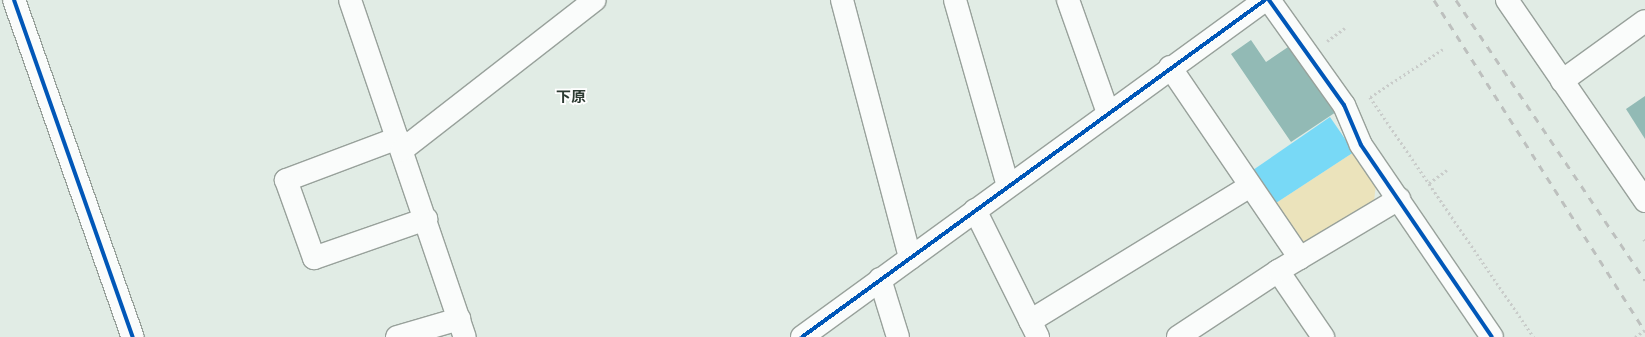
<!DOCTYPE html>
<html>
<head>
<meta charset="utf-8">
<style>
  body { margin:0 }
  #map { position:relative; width:1645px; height:337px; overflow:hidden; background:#e1ece5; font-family:"DM Sans","Noto Sans JP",sans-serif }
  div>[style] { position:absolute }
  .green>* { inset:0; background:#ebe3bb }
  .water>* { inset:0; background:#78d9f6 }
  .building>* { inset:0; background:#92bab5 }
  .path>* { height:2.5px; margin-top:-1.25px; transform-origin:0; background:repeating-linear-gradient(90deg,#c9ccca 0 2px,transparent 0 5px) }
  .roads { filter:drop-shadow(1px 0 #98a19b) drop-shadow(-1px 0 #98a19b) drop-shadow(0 1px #98a19b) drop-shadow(0 -1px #98a19b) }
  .minor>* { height:22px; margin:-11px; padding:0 11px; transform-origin:11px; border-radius:11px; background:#fafcfb }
  .rail>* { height:3px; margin-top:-1.5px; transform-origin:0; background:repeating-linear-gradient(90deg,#bdc0be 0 7px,transparent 0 14px) }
  .path-bridge>* { height:2.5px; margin-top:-1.25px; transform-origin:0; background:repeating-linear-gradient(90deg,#c9ccca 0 2px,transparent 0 5px) }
  .cycleway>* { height:4px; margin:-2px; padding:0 2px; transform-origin:2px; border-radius:2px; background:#0057b8 }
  span { translate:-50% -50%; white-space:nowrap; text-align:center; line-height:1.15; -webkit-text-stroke:3.5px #fff; paint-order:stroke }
  .neighbourhood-label { font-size:15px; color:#2c3b32; font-weight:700 }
</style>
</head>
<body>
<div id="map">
  <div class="green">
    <div style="clip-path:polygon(1354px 152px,1376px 183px,1374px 202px,1314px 244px,1303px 242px,1276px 203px)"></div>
  </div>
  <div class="water">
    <div style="clip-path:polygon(1330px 117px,1354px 152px,1276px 203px,1253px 170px)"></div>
  </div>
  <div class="building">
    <div style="clip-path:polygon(1251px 40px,1266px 62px,1291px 45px,1336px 112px,1291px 142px,1231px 54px)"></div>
    <div style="clip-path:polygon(1645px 96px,1645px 139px,1626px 109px)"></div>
  </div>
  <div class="path">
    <div style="left:1327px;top:41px;width:22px;rotate:-36deg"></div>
    <div style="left:1370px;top:97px;width:291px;rotate:55.7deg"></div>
    <div style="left:1370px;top:97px;width:87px;rotate:-33.3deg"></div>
    <div style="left:1429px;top:183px;width:22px;rotate:-36deg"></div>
    <div style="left:1644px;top:239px;width:2px;rotate:63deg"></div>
  </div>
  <div class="roads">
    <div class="minor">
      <div style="left:14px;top:0;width:357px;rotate:70.6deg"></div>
      <div style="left:350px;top:0;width:356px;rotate:71.2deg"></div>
      <div style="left:842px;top:0;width:267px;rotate:75.2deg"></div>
      <div style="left:955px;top:0;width:193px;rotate:74.1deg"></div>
      <div style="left:1068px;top:0;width:120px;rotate:70.5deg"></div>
      <div style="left:1269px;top:0;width:129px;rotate:54.5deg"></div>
      <div style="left:1344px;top:105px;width:43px;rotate:67deg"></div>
      <div style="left:1361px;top:145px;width:232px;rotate:55.7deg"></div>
      <div style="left:1507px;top:0;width:244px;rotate:55.5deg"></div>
      <div style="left:1170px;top:67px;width:231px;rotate:55.8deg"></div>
      <div style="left:1562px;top:81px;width:102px;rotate:-35.9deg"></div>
      <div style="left:398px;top:138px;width:120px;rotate:159.4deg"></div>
      <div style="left:286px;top:180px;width:83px;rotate:70.3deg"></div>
      <div style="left:314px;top:258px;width:119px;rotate:-19.2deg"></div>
      <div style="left:402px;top:150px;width:244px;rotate:-37.9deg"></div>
      <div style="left:975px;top:210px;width:142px;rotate:63.6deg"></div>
      <div style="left:1278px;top:271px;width:80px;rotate:55.7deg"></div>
      <div style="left:880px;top:279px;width:61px;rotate:72.8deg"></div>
      <div style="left:1030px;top:321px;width:258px;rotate:-31.5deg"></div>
      <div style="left:397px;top:337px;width:65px;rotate:-16.2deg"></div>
      <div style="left:802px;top:337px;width:573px;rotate:-36.05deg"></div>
      <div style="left:1178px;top:337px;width:120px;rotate:-33.4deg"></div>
      <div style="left:1278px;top:271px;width:141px;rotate:-30.8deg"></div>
    </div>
  </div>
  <div class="rail">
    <div style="left:1434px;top:0;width:393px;rotate:57.5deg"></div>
    <div style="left:1456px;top:0;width:338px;rotate:56deg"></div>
  </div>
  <div class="path-bridge">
    <div style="left:1635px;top:337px;width:12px;rotate:-35deg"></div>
  </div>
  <div class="cycleway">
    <div style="left:14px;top:0;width:357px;rotate:70.6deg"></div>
    <div style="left:1269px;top:0;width:129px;rotate:54.5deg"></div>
    <div style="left:1344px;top:105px;width:43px;rotate:67deg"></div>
    <div style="left:1361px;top:145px;width:232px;rotate:55.7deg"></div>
    <div style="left:802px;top:337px;width:573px;rotate:-36.05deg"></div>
  </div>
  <div class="neighbourhood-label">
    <span style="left:571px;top:98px">下原</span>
  </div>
</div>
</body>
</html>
